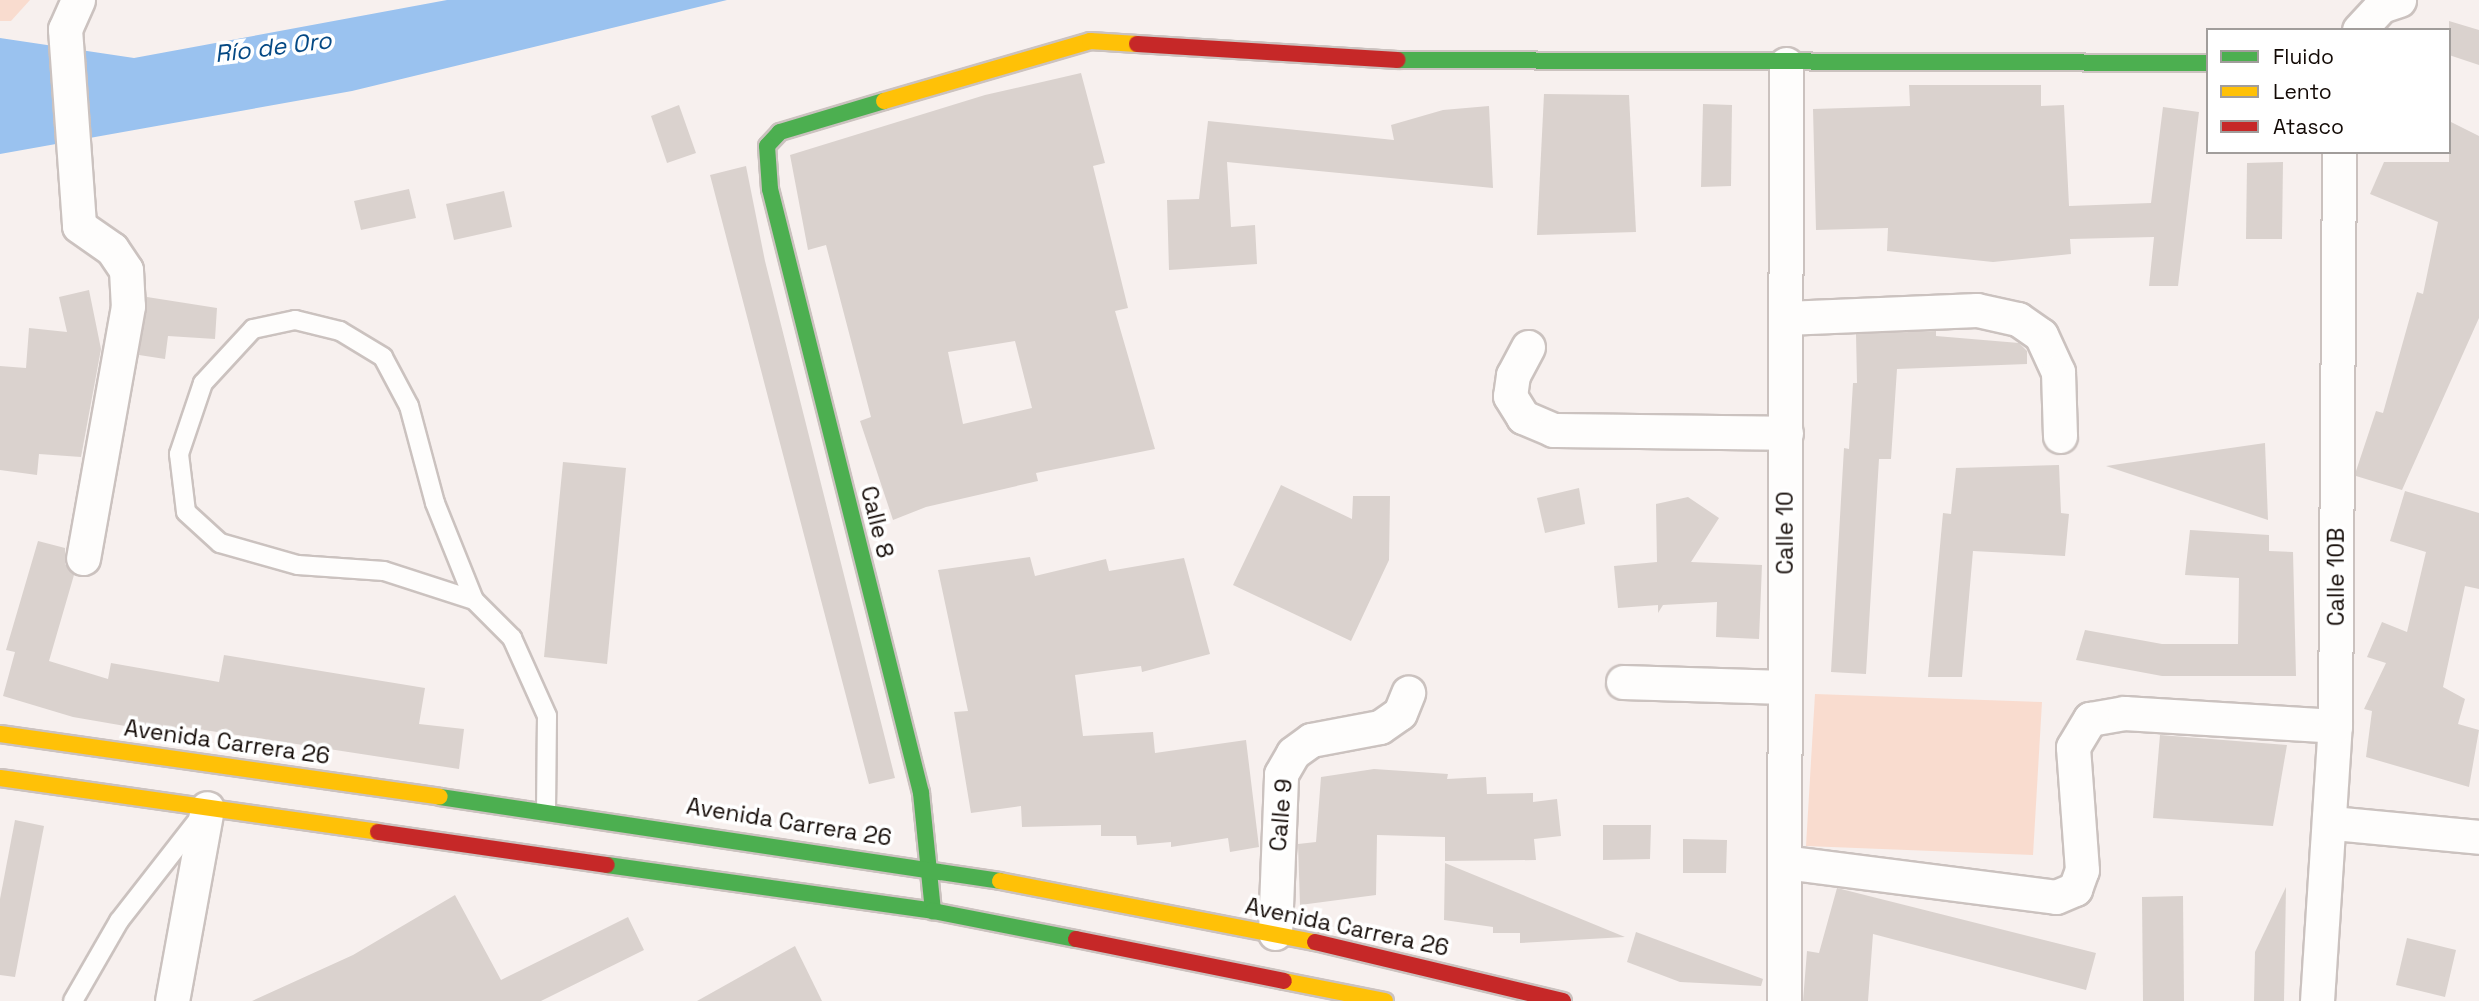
<!DOCTYPE html>
<html>
<head>
<meta charset="utf-8">
<style>
  body { margin:0 }
  #map { position:relative; width:2479px; height:1001px; overflow:hidden; background:#f7f0ee; font-family:"Space Grotesk",sans-serif }
  div>[style] { position:absolute }
  .green>* { inset:0; background:#f9dccf }
  .water>* { inset:0; background:#9ac2ef }
  .building>* { inset:0; background:#dad2ce }
  .roads { filter:drop-shadow(2px 0 #cbc2bf) drop-shadow(-2px 0 #cbc2bf) drop-shadow(0 2px #cbc2bf) drop-shadow(0 -2px #cbc2bf) }
  .lane>* { height:18px; margin:-9px; padding:0 9px; transform-origin:9px; border-radius:9px; background:#fefdfc }
  .street>* { height:33px; margin:-16.5px; padding:0 16.5px; transform-origin:16.5px; border-radius:16.5px; background:#fefdfc }
  .fast>* { height:16px; margin:-8px; padding:0 8px; transform-origin:8px; border-radius:8px; background:#4caf50 }
  .slow>* { height:16px; margin:-8px; padding:0 8px; transform-origin:8px; border-radius:8px; background:#ffc107 }
  .jam>* { height:16px; margin:-8px; padding:0 8px; transform-origin:8px; border-radius:8px; background:#c62828 }
  span { translate:-50% -50%; white-space:nowrap; text-align:center; line-height:1.15; -webkit-text-stroke:7px #fff; paint-order:stroke }
  .street-label { font-size:23px; color:#130a06 }
  .water-label { font-size:24px; color:#054984; font-style:italic }
  .legend { position:absolute; left:2206px; top:28px; width:245px; height:126px; box-sizing:border-box; background:#fff; border:2px solid #a19d9b; margin:0; padding:9px 12px; list-style:none; font-size:21px; color:#130a06 }
  .legend li { display:flex; align-items:center; gap:14px; height:35px }
  .legend b { width:35px; border:2px solid #a19d9b }
</style>
</head>
<body>
<div id="map">
  <div class="green">
    <div style="clip-path:polygon(0 0,30px 0,11px 21px,0 21px)"></div>
    <div style="clip-path:polygon(1815px 694px,2042px 702px,2033px 855px,1806px 846px)"></div>
  </div>
  <div class="water">
    <div style="clip-path:polygon(447px 0,727px 0,352px 91px,0 154px,0 38px,134px 58px)"></div>
  </div>
  <div class="building">
    <div style="clip-path:polygon(2449px 21px,2479px 30px,2479px 65px,2449px 55px)"></div>
    <div style="clip-path:polygon(evenodd,1081px 73px,1105px 163px,1093px 166px,1128px 308px,1115px 311px,1155px 449px,1036px 473px,1038px 481px,926px 507px,893px 520px,860px 421px,871px 417px,826px 245px,808px 250px,790px 155px,985px 95px,1081px 73px,1015px 341px,1032px 408px,963px 424px,948px 352px,1015px 341px)"></div>
    <div style="clip-path:polygon(1909px 85px,2041px 85px,2041px 106px,2064px 105px,2069px 206px,2151px 203px,2163px 107px,2199px 112px,2178px 286px,2149px 286px,2154px 237px,2070px 239px,2071px 254px,1993px 262px,1887px 251px,1888px 228px,1816px 230px,1813px 109px,1910px 106px)"></div>
    <div style="clip-path:polygon(1544px 94px,1629px 95px,1636px 232px,1537px 235px)"></div>
    <div style="clip-path:polygon(1703px 104px,1732px 105px,1731px 186px,1701px 187px)"></div>
    <div style="clip-path:polygon(679px 105px,696px 153px,667px 163px,651px 116px)"></div>
    <div style="clip-path:polygon(1489px 106px,1493px 188px,1227px 162px,1231px 227px,1255px 225px,1257px 264px,1169px 270px,1167px 200px,1199px 199px,1208px 121px,1394px 140px,1391px 125px,1443px 110px)"></div>
    <div style="clip-path:polygon(2449px 121px,2479px 136px,2479px 318px,2402px 490px,2356px 476px,2356px 471px,2376px 411px,2383px 413px,2417px 292px,2423px 294px,2438px 222px,2370px 194px,2384px 162px,2449px 162px)"></div>
    <div style="clip-path:polygon(2283px 162px,2282px 239px,2246px 239px,2247px 163px)"></div>
    <div style="clip-path:polygon(746px 166px,765px 261px,895px 778px,869px 784px,710px 175px)"></div>
    <div style="clip-path:polygon(409px 189px,416px 218px,361px 230px,354px 201px)"></div>
    <div style="clip-path:polygon(504px 191px,512px 227px,454px 240px,446px 204px)"></div>
    <div style="clip-path:polygon(89px 290px,101px 349px,81px 457px,39px 454px,37px 475px,0 470px,0 366px,26px 368px,29px 328px,67px 332px,59px 297px)"></div>
    <div style="clip-path:polygon(147px 297px,217px 308px,215px 339px,168px 336px,165px 359px,139px 355px)"></div>
    <div style="clip-path:polygon(1936px 331px,1936px 336px,2019px 343px,2027px 351px,2027px 364px,1897px 369px,1891px 459px,1879px 459px,1866px 674px,1831px 672px,1844px 448px,1849px 449px,1853px 383px,1857px 383px,1856px 334px)"></div>
    <div style="clip-path:polygon(2265px 443px,2268px 520px,2106px 466px)"></div>
    <div style="clip-path:polygon(563px 462px,626px 468px,607px 664px,544px 657px)"></div>
    <div style="clip-path:polygon(2059px 465px,2061px 513px,2069px 514px,2065px 556px,1973px 551px,1962px 677px,1928px 677px,1943px 513px,1951px 514px,1956px 468px)"></div>
    <div style="clip-path:polygon(1281px 485px,1352px 519px,1353px 496px,1390px 496px,1389px 560px,1351px 641px,1233px 585px)"></div>
    <div style="clip-path:polygon(1579px 488px,1585px 524px,1545px 533px,1537px 498px)"></div>
    <div style="clip-path:polygon(2405px 491px,2479px 513px,2479px 589px,2465px 586px,2443px 687px,2465px 699px,2458px 724px,2479px 730px,2469px 787px,2366px 757px,2372px 711px,2364px 709px,2386px 663px,2367px 657px,2382px 622px,2407px 632px,2426px 552px,2390px 541px)"></div>
    <div style="clip-path:polygon(1688px 497px,1719px 518px,1691px 562px,1762px 565px,1759px 639px,1716px 637px,1717px 602px,1663px 605px,1658px 613px,1658px 605px,1618px 608px,1614px 566px,1657px 562px,1656px 504px)"></div>
    <div style="clip-path:polygon(2190px 530px,2269px 535px,2269px 551px,2293px 552px,2296px 676px,2162px 676px,2076px 660px,2085px 630px,2162px 644px,2238px 644px,2239px 578px,2185px 575px)"></div>
    <div style="clip-path:polygon(38px 541px,65px 548px,65px 564px,74px 575px,49px 661px,108px 679px,111px 663px,219px 682px,224px 655px,425px 688px,419px 724px,464px 729px,459px 769px,185px 727px,183px 736px,73px 717px,3px 696px,15px 652px,6px 650px)"></div>
    <div style="clip-path:polygon(1030px 557px,1035px 576px,1106px 559px,1109px 571px,1184px 558px,1210px 654px,1142px 672px,1141px 666px,1075px 675px,1083px 736px,1153px 732px,1155px 753px,1246px 740px,1259px 847px,1230px 852px,1228px 838px,1171px 847px,1171px 842px,1137px 845px,1136px 836px,1101px 836px,1101px 825px,1022px 827px,1021px 806px,971px 813px,954px 712px,968px 711px,938px 570px)"></div>
    <div style="clip-path:polygon(2160px 735px,2287px 745px,2273px 826px,2153px 818px)"></div>
    <div style="clip-path:polygon(1374px 769px,1448px 774px,1447px 779px,1486px 777px,1487px 794px,1533px 793px,1533px 802px,1557px 799px,1561px 836px,1534px 839px,1536px 860px,1445px 861px,1445px 837px,1377px 835px,1376px 895px,1300px 905px,1298px 844px,1316px 842px,1321px 777px)"></div>
    <div style="clip-path:polygon(15px 820px,44px 826px,15px 977px,0 975px,0 899px)"></div>
    <div style="clip-path:polygon(1603px 825px,1651px 825px,1650px 859px,1603px 860px)"></div>
    <div style="clip-path:polygon(1683px 839px,1727px 840px,1726px 873px,1683px 873px)"></div>
    <div style="clip-path:polygon(1445px 863px,1530px 898px,1625px 937px,1520px 943px,1520px 933px,1493px 933px,1493px 927px,1444px 920px)"></div>
    <div style="clip-path:polygon(2286px 887px,2284px 1001px,2254px 1001px,2255px 952px)"></div>
    <div style="clip-path:polygon(1837px 888px,2096px 953px,2086px 990px,1873px 934px,1868px 1001px,1803px 1001px,1807px 951px,1819px 953px)"></div>
    <div style="clip-path:polygon(455px 895px,501px 980px,628px 917px,644px 950px,541px 1001px,252px 1001px,353px 955px)"></div>
    <div style="clip-path:polygon(2183px 896px,2184px 1001px,2143px 1001px,2142px 897px)"></div>
    <div style="clip-path:polygon(1636px 932px,1763px 979px,1761px 986px,1680px 982px,1627px 962px)"></div>
    <div style="clip-path:polygon(2407px 938px,2456px 950px,2445px 997px,2396px 985px)"></div>
    <div style="clip-path:polygon(795px 946px,822px 1001px,697px 1001px)"></div>
  </div>
  <div class="roads">
    <div class="lane">
      <div style="left:474px;top:600px;width:105px;rotate:-111.9deg"></div>
      <div style="left:435px;top:503px;width:100px;rotate:-105deg"></div>
      <div style="left:409px;top:406px;width:55px;rotate:-118deg"></div>
      <div style="left:383px;top:357px;width:50px;rotate:-148.8deg"></div>
      <div style="left:340px;top:331px;width:46px;rotate:-166.3deg"></div>
      <div style="left:295px;top:320px;width:43px;rotate:167.9deg"></div>
      <div style="left:253px;top:329px;width:74px;rotate:132.8deg"></div>
      <div style="left:203px;top:383px;width:75px;rotate:108.7deg"></div>
      <div style="left:179px;top:454px;width:58px;rotate:83.1deg"></div>
      <div style="left:186px;top:512px;width:46px;rotate:42.4deg"></div>
      <div style="left:220px;top:543px;width:81px;rotate:15.8deg"></div>
      <div style="left:298px;top:565px;width:86px;rotate:4deg"></div>
      <div style="left:384px;top:571px;width:95px;rotate:17.9deg"></div>
      <div style="left:474px;top:600px;width:54px;rotate:45deg"></div>
      <div style="left:512px;top:638px;width:85px;rotate:65.8deg"></div>
      <div style="left:547px;top:716px;width:93px;rotate:90.6deg"></div>
      <div style="left:73px;top:1001px;width:92px;rotate:-60.1deg"></div>
      <div style="left:119px;top:921px;width:128px;rotate:-52deg"></div>
    </div>
    <div class="street">
      <div style="left:78px;top:0;width:32px;rotate:114deg"></div>
      <div style="left:65px;top:29px;width:197px;rotate:85.9deg"></div>
      <div style="left:79px;top:226px;width:40px;rotate:34.9deg"></div>
      <div style="left:112px;top:249px;width:25px;rotate:56deg"></div>
      <div style="left:126px;top:270px;width:36px;rotate:87deg"></div>
      <div style="left:128px;top:306px;width:256px;rotate:100.1deg"></div>
      <div style="left:2359px;top:30px;width:33px;rotate:-47deg"></div>
      <div style="left:2381px;top:6px;width:19px;rotate:-18deg"></div>
      <div style="left:1785px;top:318px;width:192px;rotate:-2.4deg"></div>
      <div style="left:1977px;top:310px;width:42px;rotate:12.4deg"></div>
      <div style="left:2018px;top:319px;width:28px;rotate:35deg"></div>
      <div style="left:2041px;top:335px;width:41px;rotate:65.3deg"></div>
      <div style="left:2058px;top:372px;width:64px;rotate:88.2deg"></div>
      <div style="left:1528px;top:347px;width:32px;rotate:118deg"></div>
      <div style="left:1513px;top:375px;width:21px;rotate:98deg"></div>
      <div style="left:1510px;top:396px;width:25px;rotate:58deg"></div>
      <div style="left:1523px;top:417px;width:33px;rotate:23deg"></div>
      <div style="left:1553px;top:430px;width:233px;rotate:0.7deg"></div>
      <div style="left:1623px;top:682px;width:161px;rotate:1.8deg"></div>
      <div style="left:2332px;top:823px;width:148px;rotate:5.4deg"></div>
      <div style="left:1784px;top:862px;width:274px;rotate:7.3deg"></div>
      <div style="left:2056px;top:897px;width:21px;rotate:-23deg"></div>
      <div style="left:2075px;top:889px;width:20px;rotate:-70deg"></div>
      <div style="left:2082px;top:870px;width:123px;rotate:-94.2deg"></div>
      <div style="left:2073px;top:747px;width:33px;rotate:-59deg"></div>
      <div style="left:2090px;top:719px;width:35px;rotate:-10deg"></div>
      <div style="left:2124px;top:713px;width:211px;rotate:3.5deg"></div>
      <div style="left:1275px;top:933px;width:159px;rotate:-87.8deg"></div>
      <div style="left:1281px;top:774px;width:24px;rotate:-60deg"></div>
      <div style="left:1293px;top:753px;width:22px;rotate:-36deg"></div>
      <div style="left:1311px;top:740px;width:70px;rotate:-10.7deg"></div>
      <div style="left:1380px;top:727px;width:24px;rotate:-35deg"></div>
      <div style="left:1400px;top:713px;width:22px;rotate:-68deg"></div>
      <div style="left:172px;top:1001px;width:196px;rotate:-79.7deg"></div>
      <div style="left:1784px;top:1001px;width:937px;rotate:-89.88deg"></div>
      <div style="left:2317px;top:1001px;width:276px;rotate:-86.3deg"></div>
      <div style="left:2335px;top:726px;width:574px;rotate:-89.6deg"></div>
    </div>
    <div class="fast">
      <div style="left:1398px;top:60px;width:810px;rotate:0.21deg"></div>
      <div style="left:884px;top:101px;width:109px;rotate:163.4deg"></div>
      <div style="left:780px;top:132px;width:19px;rotate:133deg"></div>
      <div style="left:767px;top:146px;width:43px;rotate:86deg"></div>
      <div style="left:770px;top:189px;width:623px;rotate:75.96deg"></div>
      <div style="left:921px;top:793px;width:119px;rotate:84.2deg"></div>
      <div style="left:440px;top:797px;width:566px;rotate:8.53deg"></div>
      <div style="left:607px;top:865px;width:329px;rotate:8deg"></div>
      <div style="left:933px;top:911px;width:146px;rotate:11.1deg"></div>
    </div>
    <div class="slow">
      <div style="left:884px;top:101px;width:215px;rotate:-16.2deg"></div>
      <div style="left:1090px;top:41px;width:47px;rotate:3.7deg"></div>
      <div style="left:0;top:734px;width:444px;rotate:8.1deg"></div>
      <div style="left:0;top:778px;width:382px;rotate:8.1deg"></div>
      <div style="left:1000px;top:881px;width:321px;rotate:11deg"></div>
      <div style="left:1284px;top:981px;width:103px;rotate:11.2deg"></div>
    </div>
    <div class="jam">
      <div style="left:1137px;top:44px;width:261px;rotate:3.5deg"></div>
      <div style="left:378px;top:832px;width:231px;rotate:8.2deg"></div>
      <div style="left:1076px;top:939px;width:212px;rotate:11.4deg"></div>
      <div style="left:1315px;top:942px;width:255px;rotate:13.4deg"></div>
    </div>
  </div>
  <div class="street-label">
    <span style="left:877px;top:522px;rotate:76deg">Calle 8</span>
    <span style="left:1785px;top:533px;rotate:-90deg">Calle 10</span>
    <span style="left:2336px;top:577px;rotate:-90deg">Calle 10B</span>
    <span style="left:227px;top:742px;rotate:8deg">Avenida Carrera 26</span>
    <span style="left:1281px;top:815px;rotate:-85deg">Calle 9</span>
    <span style="left:789px;top:822px;rotate:9deg">Avenida Carrera 26</span>
    <span style="left:1347px;top:927px;rotate:12deg">Avenida Carrera 26</span>
  </div>
  <div class="water-label">
    <span style="left:273px;top:47px;rotate:-7deg">Río de Oro</span>
  </div>
  <ul class="legend">
  <li><b style="height:9px;background:#4caf50"></b>Fluido</li>
  <li><b style="height:9px;background:#ffc107"></b>Lento</li>
  <li><b style="height:9px;background:#c62828"></b>Atasco</li>
  </ul>
</div>
</body>
</html>
